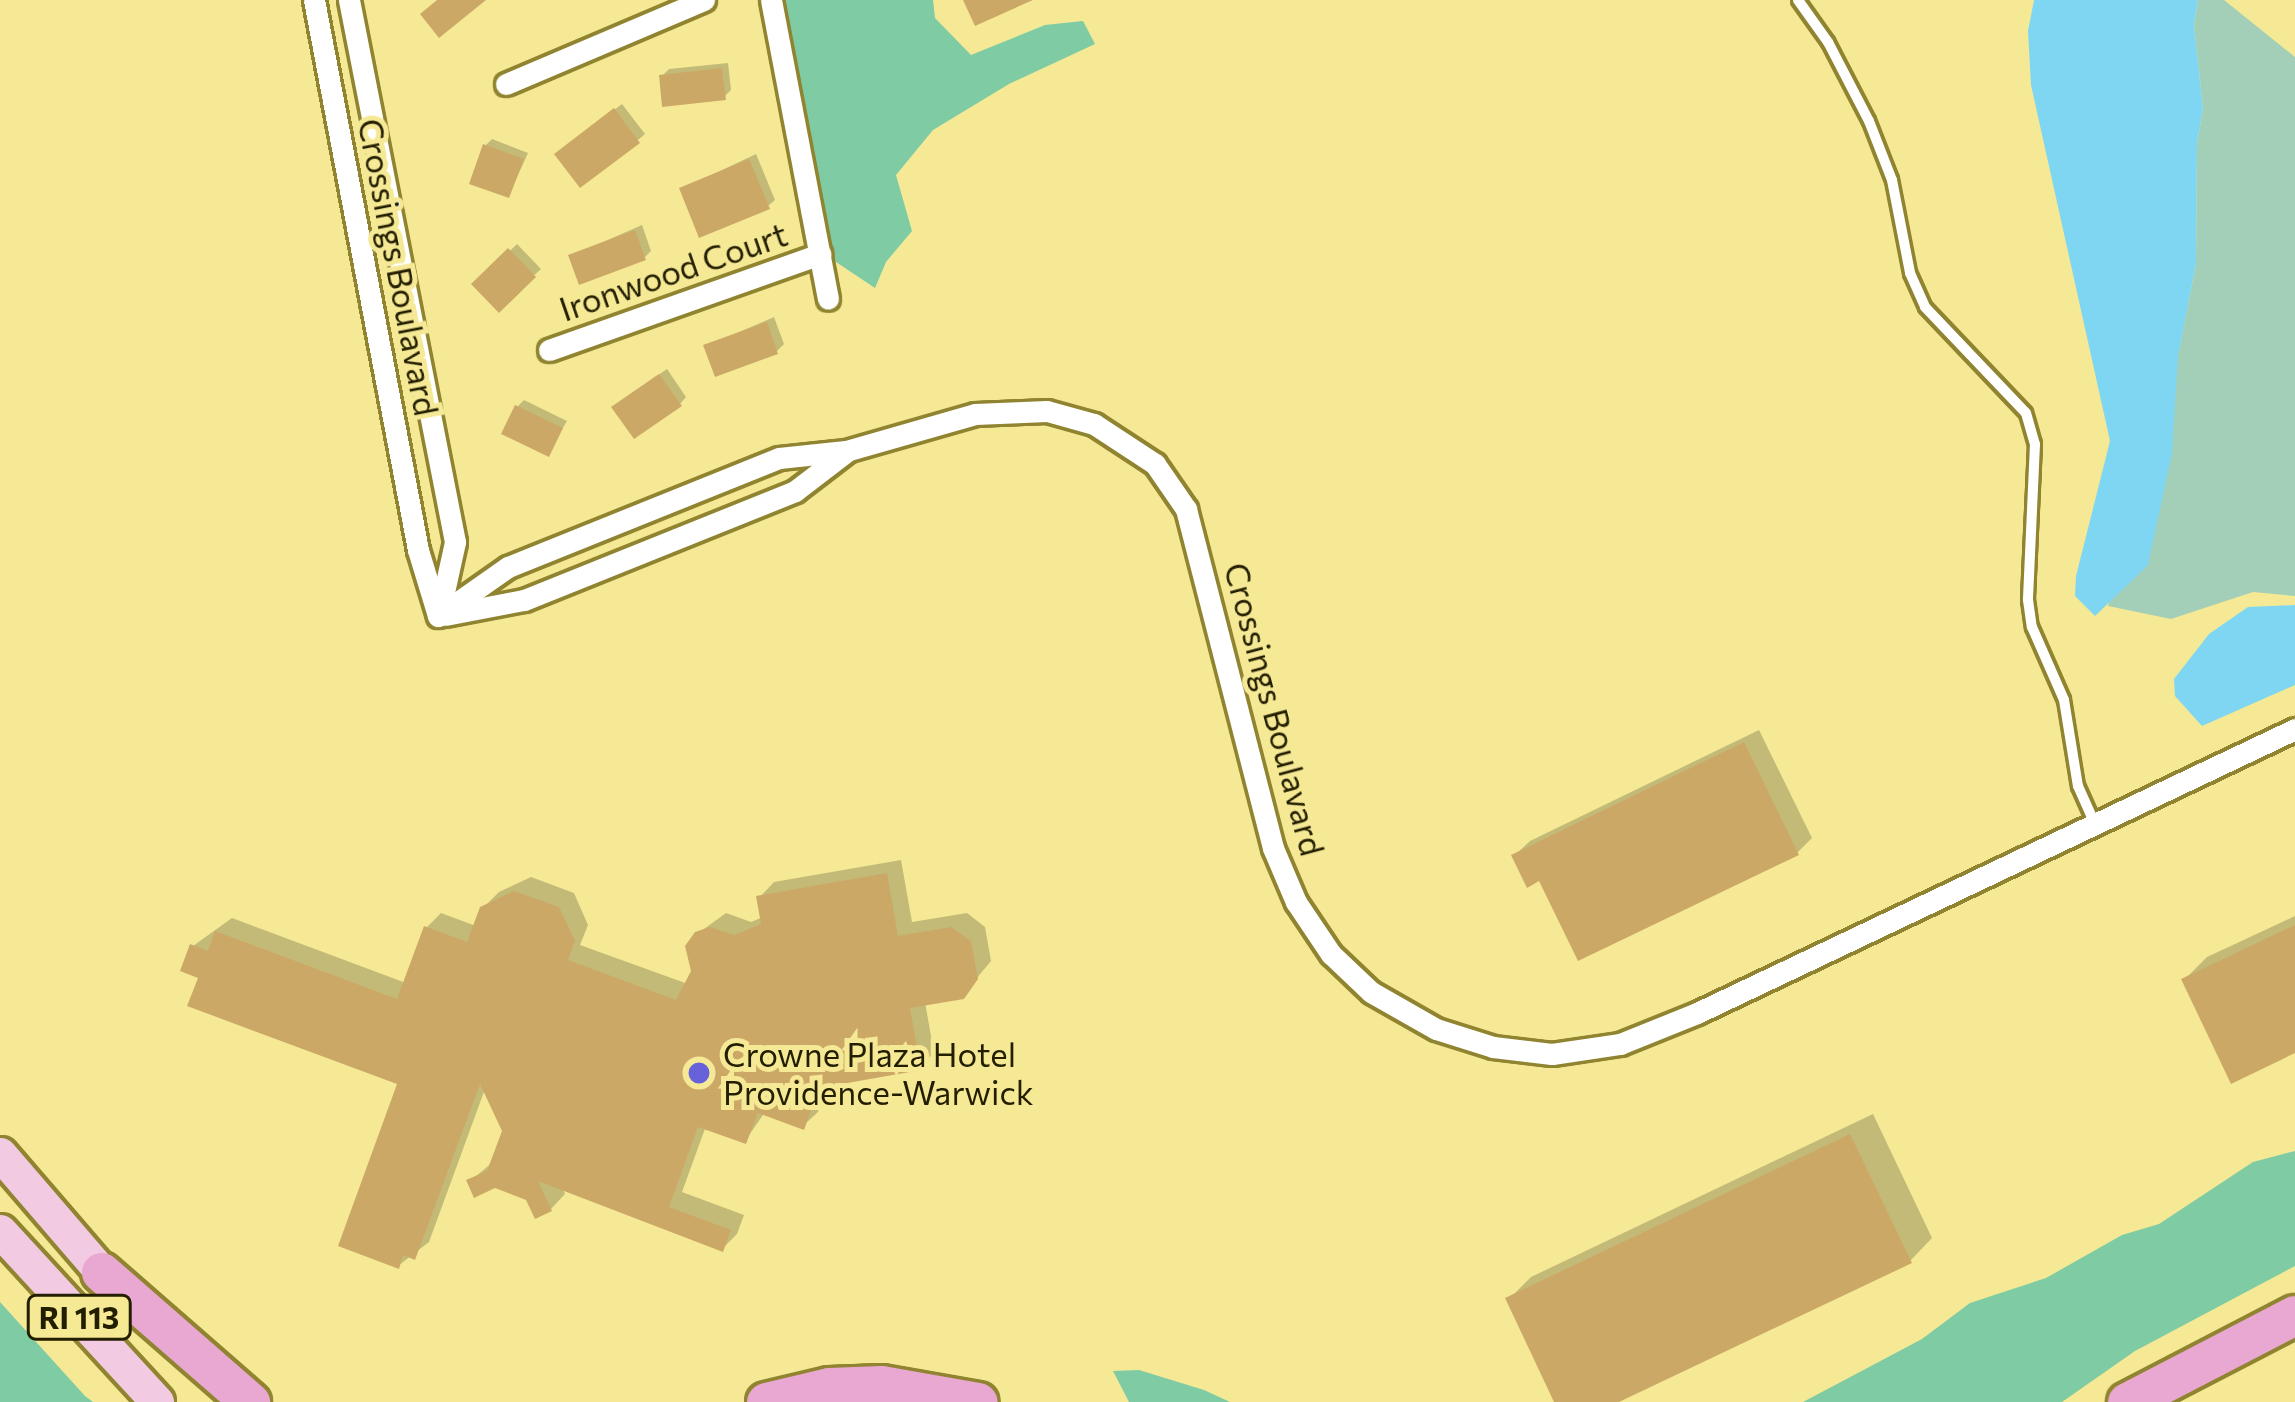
<!DOCTYPE html>
<html>
<head>
<meta charset="utf-8">
<style>
  body { margin:0 }
  #map { position:relative; width:2295px; height:1402px; overflow:hidden; background:#f5e995; font-family:Commissioner,sans-serif }
  div>[style] { position:absolute }
  .green>* { inset:0; background:#a3cfb8 }
  .forest>* { inset:0; background:#7fcba4 }
  .water>* { inset:0; background:#7ed6f3 }
  .shadow>* { inset:0; background:#0003 }
  .building>* { inset:0; background:#cca867 }
  .roads { filter:drop-shadow(3px 0 #908430) drop-shadow(-3px 0 #908430) drop-shadow(0 3px #908430) drop-shadow(0 -3px #908430) }
  .service>* { height:10px; margin:-5px; padding:0 5px; transform-origin:5px; border-radius:5px; background:#fff }
  .minor>* { height:21px; margin:-10.5px; padding:0 10.5px; transform-origin:10.5px; border-radius:10.5px; background:#fff }
  .primary>* { height:33px; margin:-16.5px; padding:0 16.5px; transform-origin:16.5px; border-radius:16.5px; background:#f2cbe3 }
  .motorway>* { height:39px; margin:-19.5px; padding:0 19.5px; transform-origin:19.5px; border-radius:19.5px; background:#e9a8d1 }
  .dots>* { width:33px; height:33px; translate:-50% -50%; box-sizing:border-box; border:6px solid #f5e995; border-radius:50% }
  span { translate:-50% -50%; white-space:nowrap; text-align:center; line-height:1.15; -webkit-text-stroke:10px #f5e995; paint-order:stroke }
  .shield-label span { padding:3px 9px; background:#f5e995; border:3px solid; border-radius:9px; -webkit-text-stroke-width:0 }
  .shield-label { font-size:30px; color:#231e00; font-weight:700 }
  .street-label { font-size:33px; color:#231e00 }
  .poi-label { font-size:33px; color:#231e00 }
  .left { translate:0 -50%; text-align:left }
</style>
</head>
<body>
<div id="map">
  <div class="green">
    <div style="clip-path:polygon(2198px 0,2224px 0,2295px 57px,2295px 596px,2253px 592px,2171px 619px,2108px 606px,2178px 355px,2196px 264px,2197px 144px,2203px 108px,2194px 25px)"></div>
  </div>
  <div class="forest">
    <div style="clip-path:polygon(769px 0,933px 0,935px 18px,971px 55px,1045px 25px,1083px 21px,1095px 44px,1009px 84px,933px 130px,896px 175px,912px 231px,886px 262px,875px 288px,815px 248px)"></div>
    <div style="clip-path:polygon(2295px 1151px,2295px 1266px,2135px 1351px,2062px 1402px,1803px 1402px,1922px 1339px,1970px 1303px,2046px 1278px,2122px 1235px,2159px 1224px,2253px 1162px)"></div>
    <div style="clip-path:polygon(0 1302px,85px 1396px,93px 1402px,0 1402px)"></div>
    <div style="clip-path:polygon(1139px 1370px,1204px 1390px,1230px 1402px,1129px 1402px,1113px 1371px)"></div>
  </div>
  <div class="water">
    <div style="clip-path:polygon(2034px 0,2198px 0,2194px 25px,2203px 108px,2197px 144px,2196px 264px,2178px 356px,2172px 453px,2148px 565px,2095px 616px,2075px 596px,2076px 576px,2110px 441px,2031px 85px,2028px 31px)"></div>
    <div style="clip-path:polygon(2295px 605px,2295px 685px,2202px 726px,2175px 696px,2174px 679px,2209px 634px,2248px 607px)"></div>
  </div>
  <div class="shadow">
    <div style="clip-path:polygon(728px 63px,731px 90px,724px 97px,662px 76px,669px 69px)"></div>
    <div style="clip-path:polygon(622px 104px,645px 134px,638px 140px,565px 147px)"></div>
    <div style="clip-path:polygon(492px 139px,528px 153px,509px 195px,485px 146px)"></div>
    <div style="clip-path:polygon(756px 154px,775px 200px,768px 206px,682px 189px)"></div>
    <div style="clip-path:polygon(642px 225px,651px 251px,645px 257px,571px 256px)"></div>
    <div style="clip-path:polygon(517px 244px,541px 269px,499px 308px,476px 284px)"></div>
    <div style="clip-path:polygon(774px 317px,784px 344px,777px 351px,707px 346px)"></div>
    <div style="clip-path:polygon(667px 369px,686px 397px,680px 404px,622px 400px)"></div>
    <div style="clip-path:polygon(524px 400px,567px 421px,548px 453px,517px 407px)"></div>
    <div style="clip-path:polygon(1759px 730px,1812px 838px,1797px 853px,1541px 877px,1515px 855px,1530px 841px)"></div>
    <div style="clip-path:polygon(901px 860px,912px 922px,967px 913px,985px 927px,991px 961px,962px 996px,925px 1002px,934px 1053px,919px 1067px,828px 1083px,818px 1112px,803px 1126px,765px 1112px,745px 1141px,706px 1126px,682px 1192px,744px 1215px,737px 1234px,722px 1249px,562px 1187px,565px 1194px,551px 1209px,495px 1185px,470px 1181px,493px 1162px,505px 1131px,485px 1089px,429px 1242px,398px 1266px,401px 1082px,202px 976px,193px 946px,232px 918px,406px 983px,426px 928px,441px 913px,476px 926px,483px 908px,499px 892px,531px 877px,574px 893px,588px 925px,580px 945px,688px 984px,694px 971px,697px 934px,726px 913px,751px 922px,763px 917px,760px 897px,774px 882px)"></div>
    <div style="clip-path:polygon(2295px 916px,2295px 1050px,2185px 979px,2207px 957px)"></div>
    <div style="clip-path:polygon(1873px 1114px,1932px 1238px,1910px 1261px,1612px 1402px,1558px 1402px,1509px 1299px,1531px 1277px)"></div>
  </div>
  <div class="building">
    <div style="clip-path:polygon(437px 0,486px 0,439px 38px,420px 14px)"></div>
    <div style="clip-path:polygon(963px 0,1033px 0,975px 26px)"></div>
    <div style="clip-path:polygon(722px 68px,726px 100px,662px 107px,659px 75px)"></div>
    <div style="clip-path:polygon(614px 108px,640px 143px,580px 188px,554px 154px)"></div>
    <div style="clip-path:polygon(483px 144px,524px 159px,509px 198px,469px 184px)"></div>
    <div style="clip-path:polygon(749px 159px,770px 209px,699px 238px,679px 188px)"></div>
    <div style="clip-path:polygon(635px 230px,646px 260px,579px 285px,568px 255px)"></div>
    <div style="clip-path:polygon(508px 248px,536px 277px,499px 313px,471px 284px)"></div>
    <div style="clip-path:polygon(767px 322px,778px 354px,715px 377px,703px 345px)"></div>
    <div style="clip-path:polygon(659px 374px,682px 406px,634px 439px,611px 407px)"></div>
    <div style="clip-path:polygon(515px 405px,563px 428px,549px 457px,501px 434px)"></div>
    <div style="clip-path:polygon(1744px 742px,1799px 855px,1578px 961px,1539px 881px,1527px 888px,1511px 855px)"></div>
    <div style="clip-path:polygon(887px 873px,898px 936px,951px 927px,971px 941px,978px 979px,964px 999px,910px 1008px,921px 1070px,819px 1088px,804px 1130px,758px 1113px,746px 1144px,698px 1127px,669px 1207px,731px 1230px,723px 1252px,538px 1181px,552px 1211px,535px 1219px,526px 1200px,495px 1188px,474px 1198px,466px 1180px,487px 1171px,502px 1131px,480px 1084px,415px 1260px,403px 1255px,399px 1269px,338px 1246px,397px 1084px,187px 1006px,198px 978px,180px 971px,190px 944px,208px 951px,215px 931px,397px 999px,424px 926px,467px 942px,480px 907px,514px 891px,559px 907px,575px 941px,568px 960px,676px 1000px,691px 971px,685px 946px,695px 932px,710px 927px,734px 935px,761px 924px,756px 896px)"></div>
    <div style="clip-path:polygon(2295px 925px,2295px 1053px,2231px 1084px,2181px 979px)"></div>
    <div style="clip-path:polygon(1850px 1134px,1912px 1263px,1619px 1402px,1554px 1402px,1505px 1298px)"></div>
  </div>
  <div class="roads">
    <div class="service">
      <div style="left:1798px;top:0;width:52px;rotate:54.5deg"></div>
      <div style="left:1828px;top:42px;width:89px;rotate:62.6deg"></div>
      <div style="left:1869px;top:121px;width:63px;rotate:68.7deg"></div>
      <div style="left:1892px;top:180px;width:95px;rotate:79deg"></div>
      <div style="left:1910px;top:273px;width:37px;rotate:66deg"></div>
      <div style="left:1925px;top:307px;width:146px;rotate:46.4deg"></div>
      <div style="left:2026px;top:413px;width:32px;rotate:74deg"></div>
      <div style="left:2035px;top:444px;width:156px;rotate:92.6deg"></div>
      <div style="left:2028px;top:600px;width:27px;rotate:82deg"></div>
      <div style="left:2032px;top:627px;width:80px;rotate:66.3deg"></div>
      <div style="left:2064px;top:700px;width:87px;rotate:80.8deg"></div>
      <div style="left:2078px;top:786px;width:42px;rotate:65.9deg"></div>
    </div>
    <div class="minor">
      <div style="left:314px;top:0;width:560px;rotate:79.29deg"></div>
      <div style="left:418px;top:550px;width:69px;rotate:73.1deg"></div>
      <div style="left:349px;top:0;width:552px;rotate:78.93deg"></div>
      <div style="left:455px;top:542px;width:70px;rotate:102.4deg"></div>
      <div style="left:771px;top:0;width:304px;rotate:79.2deg"></div>
      <div style="left:506px;top:84px;width:215px;rotate:-23deg"></div>
      <div style="left:549px;top:350px;width:288px;rotate:-19.5deg"></div>
      <div style="left:445px;top:615px;width:80px;rotate:-10.8deg"></div>
      <div style="left:524px;top:600px;width:292px;rotate:-21.9deg"></div>
      <div style="left:795px;top:491px;width:64px;rotate:-37.4deg"></div>
      <div style="left:438px;top:616px;width:85px;rotate:-35deg"></div>
      <div style="left:508px;top:567px;width:292px;rotate:-21.9deg"></div>
      <div style="left:779px;top:458px;width:67px;rotate:-6deg"></div>
      <div style="left:846px;top:451px;width:134px;rotate:-16deg"></div>
      <div style="left:975px;top:414px;width:72px;rotate:-2.4deg"></div>
      <div style="left:1047px;top:411px;width:49px;rotate:15.5deg"></div>
      <div style="left:1094px;top:424px;width:73px;rotate:33.3deg"></div>
      <div style="left:1155px;top:464px;width:55px;rotate:55.4deg"></div>
      <div style="left:1186px;top:509px;width:350px;rotate:75.6deg"></div>
      <div style="left:1273px;top:848px;width:59px;rotate:66.9deg"></div>
      <div style="left:1296px;top:902px;width:63px;rotate:56.1deg"></div>
      <div style="left:1331px;top:954px;width:55px;rotate:43.5deg"></div>
      <div style="left:1371px;top:992px;width:75px;rotate:29.6deg"></div>
      <div style="left:1436px;top:1029px;width:60px;rotate:17.5deg"></div>
      <div style="left:1493px;top:1047px;width:59px;rotate:6.8deg"></div>
      <div style="left:1552px;top:1054px;width:69px;rotate:-8.4deg"></div>
      <div style="left:1620px;top:1044px;width:83px;rotate:-21.9deg"></div>
      <div style="left:1697px;top:1013px;width:662px;rotate:-25.4deg"></div>
    </div>
    <div class="primary">
      <div style="left:0;top:1154px;width:179px;rotate:49.3deg"></div>
      <div style="left:0;top:1231px;width:232px;rotate:47.4deg"></div>
    </div>
    <div class="motorway">
      <div style="left:101px;top:1272px;width:198px;rotate:41.1deg"></div>
      <div style="left:766px;top:1402px;width:65px;rotate:-13.4deg"></div>
      <div style="left:829px;top:1387px;width:52px;rotate:-2.2deg"></div>
      <div style="left:881px;top:1385px;width:98px;rotate:9.9deg"></div>
      <div style="left:2127px;top:1402px;width:189px;rotate:-27.4deg"></div>
    </div>
  </div>
  <div class="dots">
    <div style="left:699px;top:1073px;background:#6761da"></div>
  </div>
  <div class="shield-label">
    <span style="left:79px;top:1317px">RI 113</span>
  </div>
  <div class="street-label">
    <span style="left:399px;top:267px;rotate:79deg">Crossings Boulavard</span>
    <span style="left:673px;top:271px;rotate:-19deg">Ironwood Court</span>
    <span style="left:1275px;top:709px;rotate:75deg">Crossings Boulavard</span>
  </div>
  <div class="poi-label">
    <span class="left" style="left:723px;top:1073px">Crowne Plaza Hotel<br>Providence-Warwick</span>
  </div>
</div>
</body>
</html>
